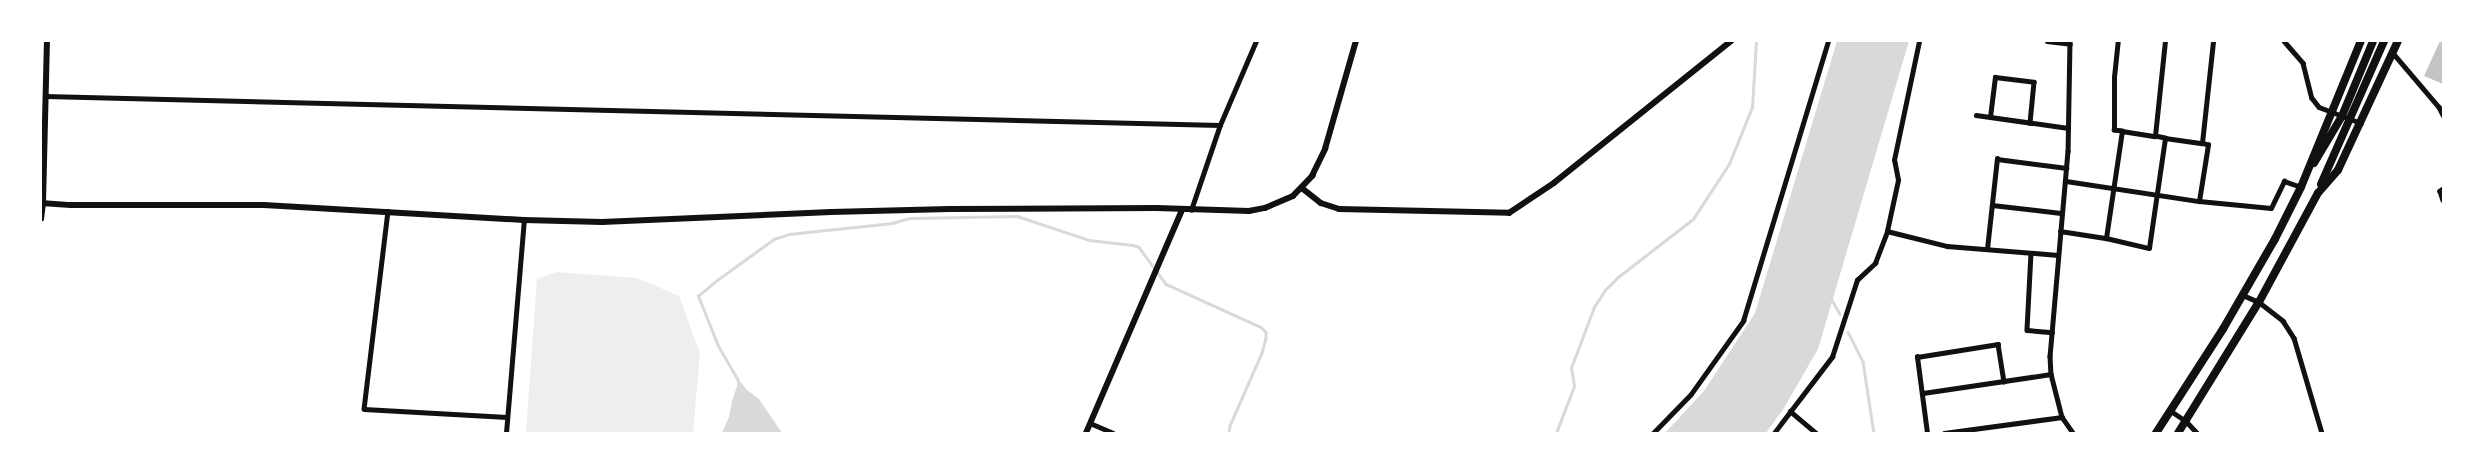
<!DOCTYPE html>
<html>
<head>
<meta charset="utf-8">
<style>
  body { margin:0 }
  #map { position:relative; width:2484px; height:474px; overflow:hidden; background:#fff; font-family:"Roboto Serif",serif }
  div>[style] { position:absolute }
  .green>* { inset:0; background:#eee }
  .water>* { inset:0; background:#d9d9d9 }
  .stream>* { height:2.5px; margin:-1.25px; padding:0 1.25px; transform-origin:1.25px; border-radius:1.25px; background:#d9d9d9 }
  .building>* { inset:0; background:#c4c4c4 }
  .minor>* { height:4.5px; margin:-2.25px; padding:0 2.25px; transform-origin:2.25px; border-radius:2.25px; background:#111 }
  .tertiary>* { height:5.5px; margin:-2.75px; padding:0 2.75px; transform-origin:2.75px; border-radius:2.75px; background:#111 }
  .primary>* { height:8px; margin:-4px; padding:0 4px; transform-origin:4px; border-radius:4px; background:#111 }
  span { translate:-50% -50%; white-space:nowrap; text-align:center; line-height:1.15; -webkit-text-stroke:5px #fff; paint-order:stroke }
  .frame { position:absolute; inset:0; border:42px solid #fff; pointer-events:none }
</style>
</head>
<body>
<div id="map">
  <div class="green">
    <div style="clip-path:polygon(556px 272px,637px 278px,679px 296px,700px 353px,693px 433px,526px 433px,537px 279px)"></div>
  </div>
  <div class="water">
    <div style="clip-path:polygon(1837px 41px,1909px 41px,1818px 349px,1784px 408px,1766px 433px,1665px 433px,1704px 391px,1755px 313px)"></div>
    <div style="clip-path:polygon(739px 380px,747px 390px,759px 399px,782px 433px,722px 433px,729px 417px,732px 401px)"></div>
  </div>
  <div class="stream">
    <div style="left:1831px;top:298px;width:18px;rotate:61deg"></div>
    <div style="left:1848px;top:332px;width:34px;rotate:63deg"></div>
    <div style="left:1863px;top:362px;width:72px;rotate:81.2deg"></div>
    <div style="left:740px;top:388px;width:9px;rotate:-108deg"></div>
    <div style="left:737px;top:379px;width:38px;rotate:-120deg"></div>
    <div style="left:718px;top:346px;width:54px;rotate:-111.8deg"></div>
    <div style="left:698px;top:296px;width:25px;rotate:-40deg"></div>
    <div style="left:717px;top:280px;width:70px;rotate:-35.7deg"></div>
    <div style="left:774px;top:239px;width:16px;rotate:-18deg"></div>
    <div style="left:789px;top:234px;width:104px;rotate:-6.1deg"></div>
    <div style="left:892px;top:223px;width:18px;rotate:-16deg"></div>
    <div style="left:909px;top:218px;width:108px;rotate:-1.1deg"></div>
    <div style="left:1017px;top:216px;width:76px;rotate:18.4deg"></div>
    <div style="left:1089px;top:240px;width:44px;rotate:6.5deg"></div>
    <div style="left:1133px;top:245px;width:6px;rotate:18deg"></div>
    <div style="left:1139px;top:247px;width:46px;rotate:53.9deg"></div>
    <div style="left:1166px;top:284px;width:104px;rotate:24.4deg"></div>
    <div style="left:1261px;top:327px;width:7px;rotate:45deg"></div>
    <div style="left:1266px;top:332px;width:6px;rotate:90deg"></div>
    <div style="left:1266px;top:338px;width:16px;rotate:105deg"></div>
    <div style="left:1262px;top:353px;width:80px;rotate:113.7deg"></div>
    <div style="left:1230px;top:426px;width:7px;rotate:98deg"></div>
    <div style="left:1556px;top:433px;width:50px;rotate:-69deg"></div>
    <div style="left:1574px;top:386px;width:18px;rotate:-99deg"></div>
    <div style="left:1571px;top:368px;width:65px;rotate:-69.3deg"></div>
    <div style="left:1594px;top:307px;width:20px;rotate:-57deg"></div>
    <div style="left:1605px;top:290px;width:18px;rotate:-45deg"></div>
    <div style="left:1618px;top:277px;width:95px;rotate:-37.7deg"></div>
    <div style="left:1693px;top:219px;width:66px;rotate:-56.8deg"></div>
    <div style="left:1729px;top:164px;width:61px;rotate:-68deg"></div>
    <div style="left:1752px;top:107px;width:66px;rotate:-86.5deg"></div>
  </div>
  <div class="building">
    <div style="clip-path:polygon(2440px 41px,2443px 41px,2443px 84px,2424px 76px)"></div>
  </div>
  <div class="minor">
    <div style="left:2047px;top:41px;width:23px;rotate:7deg"></div>
    <div style="left:2070px;top:41px;width:110px;rotate:91deg"></div>
    <div style="left:2068px;top:151px;width:206px;rotate:95deg"></div>
    <div style="left:2050px;top:356px;width:18px;rotate:87deg"></div>
    <div style="left:2051px;top:374px;width:44px;rotate:75.7deg"></div>
    <div style="left:2062px;top:417px;width:19px;rotate:55deg"></div>
    <div style="left:2284px;top:41px;width:29px;rotate:49deg"></div>
    <div style="left:2303px;top:63px;width:36px;rotate:76deg"></div>
    <div style="left:2312px;top:98px;width:11px;rotate:52deg"></div>
    <div style="left:2319px;top:107px;width:45px;rotate:20.9deg"></div>
    <div style="left:2393px;top:53px;width:71px;rotate:49.6deg"></div>
    <div style="left:2439px;top:107px;width:9px;rotate:63deg"></div>
    <div style="left:45px;top:96px;width:1175px;rotate:1.41deg"></div>
    <div style="left:1976px;top:115px;width:93px;rotate:8deg"></div>
    <div style="left:1990px;top:117px;width:40px;rotate:-82.9deg"></div>
    <div style="left:1995px;top:77px;width:39px;rotate:7deg"></div>
    <div style="left:2034px;top:82px;width:41px;rotate:95.6deg"></div>
    <div style="left:2122px;top:131px;width:33px;rotate:9deg"></div>
    <div style="left:2165px;top:138px;width:37px;rotate:8deg"></div>
    <div style="left:2202px;top:143px;width:103px;rotate:-83.8deg"></div>
    <div style="left:2066px;top:181px;width:134px;rotate:8.6deg"></div>
    <div style="left:2199px;top:201px;width:72px;rotate:5.6deg"></div>
    <div style="left:2271px;top:208px;width:30px;rotate:-64deg"></div>
    <div style="left:2284px;top:181px;width:18px;rotate:19deg"></div>
    <div style="left:2443px;top:189px;width:4px;rotate:146deg"></div>
    <div style="left:2440px;top:191px;width:9px;rotate:72deg"></div>
    <div style="left:2199px;top:201px;width:57px;rotate:-80.9deg"></div>
    <div style="left:2208px;top:145px;width:6px;rotate:-162deg"></div>
    <div style="left:1992px;top:205px;width:69px;rotate:6.6deg"></div>
    <div style="left:1191px;top:210px;width:90px;rotate:-71.2deg"></div>
    <div style="left:1220px;top:125px;width:91px;rotate:-66.8deg"></div>
    <div style="left:388px;top:211px;width:199px;rotate:96.9deg"></div>
    <div style="left:364px;top:409px;width:143px;rotate:3.2deg"></div>
    <div style="left:41px;top:219px;width:16px;rotate:-83deg"></div>
    <div style="left:1887px;top:231px;width:62px;rotate:14deg"></div>
    <div style="left:1947px;top:246px;width:111px;rotate:4.6deg"></div>
    <div style="left:2060px;top:231px;width:47px;rotate:8.7deg"></div>
    <div style="left:2106px;top:238px;width:108px;rotate:-81.5deg"></div>
    <div style="left:2122px;top:131px;width:8px;rotate:-173deg"></div>
    <div style="left:2114px;top:130px;width:53px;rotate:-90deg"></div>
    <div style="left:2114px;top:77px;width:36px;rotate:-84deg"></div>
    <div style="left:2106px;top:238px;width:44px;rotate:13.1deg"></div>
    <div style="left:2149px;top:248px;width:111px;rotate:-81.7deg"></div>
    <div style="left:2165px;top:138px;width:10px;rotate:-169deg"></div>
    <div style="left:2155px;top:136px;width:96px;rotate:-84deg"></div>
    <div style="left:1987px;top:249px;width:91px;rotate:-83.7deg"></div>
    <div style="left:1997px;top:159px;width:70px;rotate:7.4deg"></div>
    <div style="left:2031px;top:253px;width:77px;rotate:93deg"></div>
    <div style="left:2027px;top:330px;width:25px;rotate:5deg"></div>
    <div style="left:2243px;top:295px;width:17px;rotate:24deg"></div>
    <div style="left:2259px;top:302px;width:31px;rotate:38deg"></div>
    <div style="left:2283px;top:321px;width:20px;rotate:57deg"></div>
    <div style="left:2294px;top:338px;width:99px;rotate:73.6deg"></div>
    <div style="left:1923px;top:393px;width:129px;rotate:-8.4deg"></div>
    <div style="left:1790px;top:411px;width:34px;rotate:40deg"></div>
    <div style="left:2171px;top:411px;width:18px;rotate:34deg"></div>
    <div style="left:2186px;top:421px;width:16px;rotate:47deg"></div>
    <div style="left:1090px;top:423px;width:25px;rotate:23deg"></div>
    <div style="left:506px;top:433px;width:214px;rotate:-85.2deg"></div>
    <div style="left:1653px;top:433px;width:54px;rotate:-45.7deg"></div>
    <div style="left:1691px;top:394px;width:90px;rotate:-54.5deg"></div>
    <div style="left:1743px;top:321px;width:293px;rotate:-73.1deg"></div>
    <div style="left:1774px;top:433px;width:96px;rotate:-52.7deg"></div>
    <div style="left:1832px;top:357px;width:81px;rotate:-72deg"></div>
    <div style="left:1857px;top:280px;width:25px;rotate:-43deg"></div>
    <div style="left:1875px;top:263px;width:34px;rotate:-69deg"></div>
    <div style="left:1887px;top:231px;width:52px;rotate:-77.8deg"></div>
    <div style="left:1898px;top:180px;width:20px;rotate:-101deg"></div>
    <div style="left:1894px;top:160px;width:122px;rotate:-78.1deg"></div>
    <div style="left:1927px;top:433px;width:77px;rotate:-97.5deg"></div>
    <div style="left:1917px;top:357px;width:82px;rotate:-9.1deg"></div>
    <div style="left:1998px;top:344px;width:38px;rotate:81deg"></div>
    <div style="left:1944px;top:433px;width:119px;rotate:-7.7deg"></div>
  </div>
  <div class="tertiary">
    <div style="left:1302px;top:188px;width:24px;rotate:38deg"></div>
    <div style="left:1321px;top:203px;width:19px;rotate:18deg"></div>
    <div style="left:1339px;top:209px;width:170px;rotate:1.3deg"></div>
    <div style="left:1509px;top:213px;width:54px;rotate:-33.7deg"></div>
    <div style="left:1554px;top:183px;width:227px;rotate:-38.7deg"></div>
    <div style="left:41px;top:203px;width:30px;rotate:4deg"></div>
    <div style="left:71px;top:205px;width:193px"></div>
    <div style="left:264px;top:205px;width:260px;rotate:3.3deg"></div>
    <div style="left:524px;top:220px;width:78px;rotate:1.5deg"></div>
    <div style="left:602px;top:222px;width:229px;rotate:-2.5deg"></div>
    <div style="left:831px;top:212px;width:118px;rotate:-1.5deg"></div>
    <div style="left:949px;top:209px;width:208px;rotate:-0.3deg"></div>
    <div style="left:1157px;top:208px;width:92px;rotate:1.9deg"></div>
    <div style="left:1249px;top:211px;width:16px;rotate:-11deg"></div>
    <div style="left:1265px;top:208px;width:30px;rotate:-23deg"></div>
    <div style="left:1293px;top:196px;width:28px;rotate:-46deg"></div>
    <div style="left:1312px;top:176px;width:30px;rotate:-64deg"></div>
    <div style="left:1325px;top:149px;width:112px;rotate:-74deg"></div>
    <div style="left:43px;top:203px;width:162px;rotate:-88.6deg"></div>
    <div style="left:1086px;top:433px;width:243px;rotate:-66.7deg"></div>
  </div>
  <div class="primary">
    <div style="left:2314px;top:163px;width:55px;rotate:-59.2deg"></div>
    <div style="left:2342px;top:116px;width:81px;rotate:-67.5deg"></div>
    <div style="left:2321px;top:184px;width:156px;rotate:-66.2deg"></div>
    <div style="left:2156px;top:433px;width:124px;rotate:-57.2deg"></div>
    <div style="left:2223px;top:329px;width:104px;rotate:-60deg"></div>
    <div style="left:2275px;top:239px;width:58px;rotate:-63.4deg"></div>
    <div style="left:2301px;top:187px;width:158px;rotate:-67.7deg"></div>
    <div style="left:2178px;top:433px;width:154px;rotate:-58.3deg"></div>
    <div style="left:2259px;top:302px;width:124px;rotate:-61.6deg"></div>
    <div style="left:2318px;top:193px;width:30px;rotate:-49deg"></div>
    <div style="left:2338px;top:170px;width:142px;rotate:-65.1deg"></div>
  </div>
  <div class="frame"></div>
</div>
</body>
</html>
